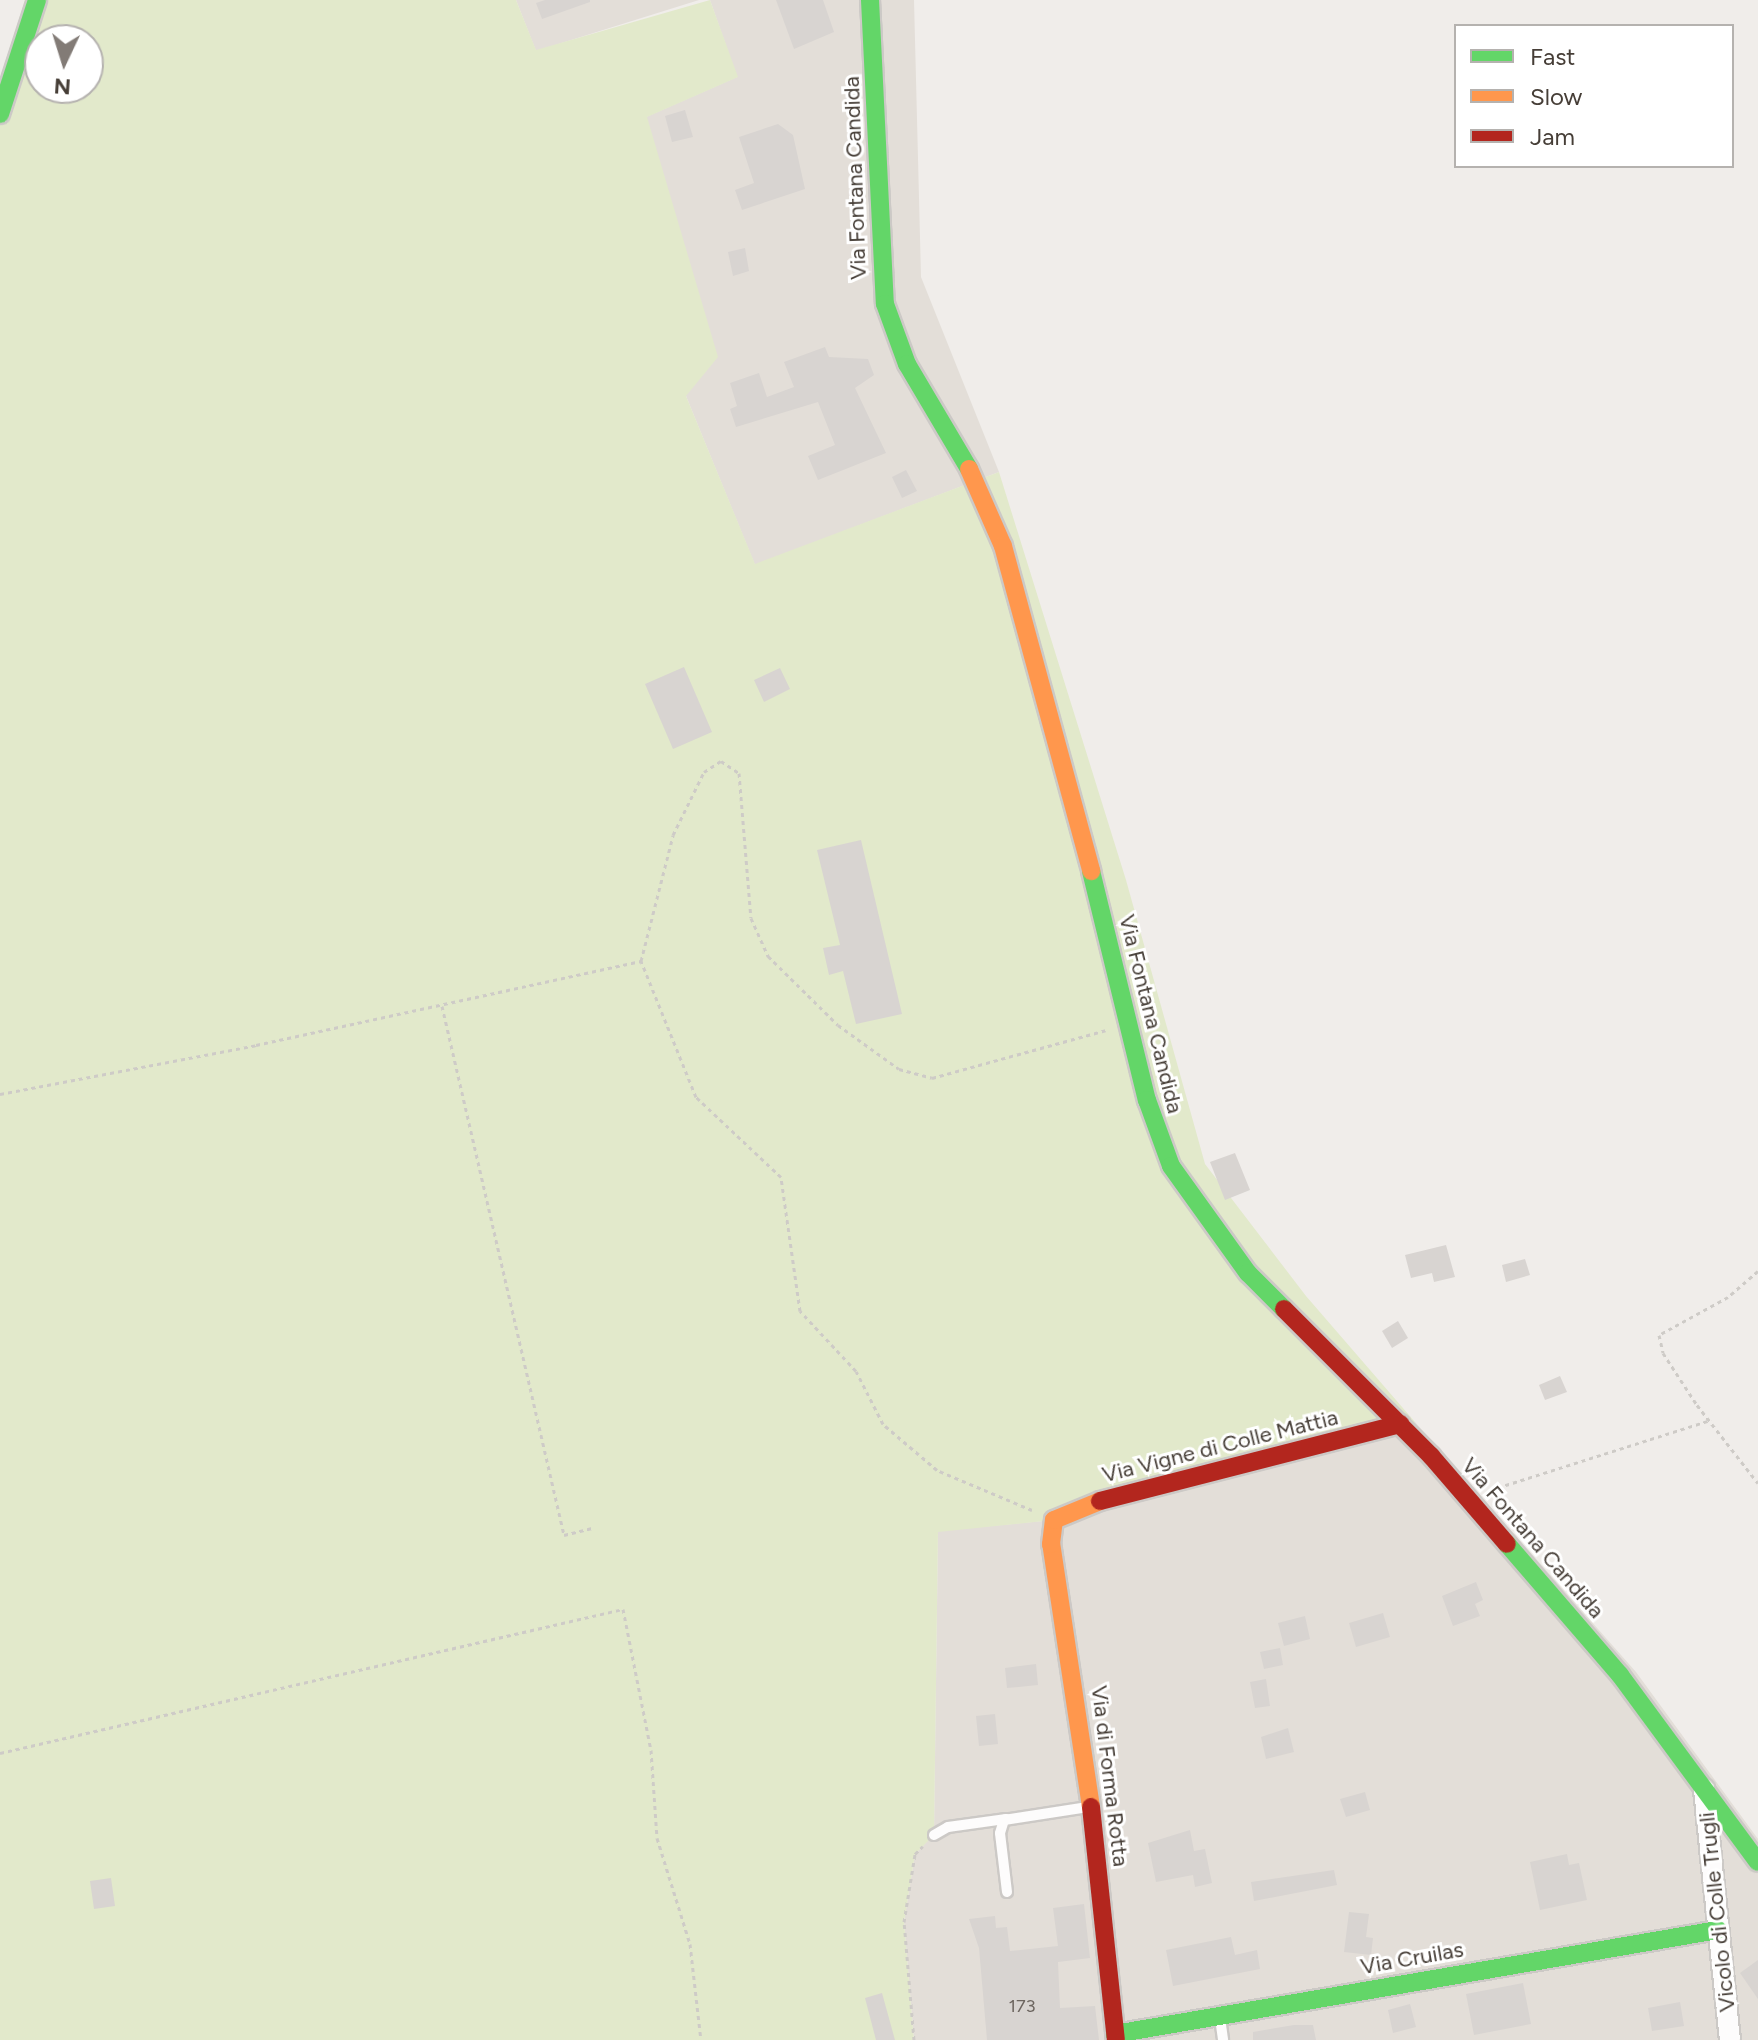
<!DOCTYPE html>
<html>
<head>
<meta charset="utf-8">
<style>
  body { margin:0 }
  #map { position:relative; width:1758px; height:2040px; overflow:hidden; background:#f0edea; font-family:Figtree,sans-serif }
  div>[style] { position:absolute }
  .residential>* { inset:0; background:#e3ded8 }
  .green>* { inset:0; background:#e2e9cb }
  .building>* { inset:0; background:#d8d4d1 }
  .path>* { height:3px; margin-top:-1.5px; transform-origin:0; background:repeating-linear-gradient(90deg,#cecbc7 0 4px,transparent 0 8px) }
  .roads { filter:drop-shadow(2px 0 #ccc9c6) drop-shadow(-2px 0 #ccc9c6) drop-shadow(0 2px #ccc9c6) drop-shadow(0 -2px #ccc9c6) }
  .lane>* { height:10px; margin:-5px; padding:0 5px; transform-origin:5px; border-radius:5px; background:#fdfcfc }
  .street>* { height:20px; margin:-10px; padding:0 10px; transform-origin:10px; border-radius:10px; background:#fdfcfc }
  .fast>* { height:18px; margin:-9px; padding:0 9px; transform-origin:9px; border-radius:9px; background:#63d668 }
  .slow>* { height:18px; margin:-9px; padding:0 9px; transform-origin:9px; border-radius:9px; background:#ff974d }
  .jam>* { height:18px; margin:-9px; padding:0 9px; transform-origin:9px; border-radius:9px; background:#b3261e }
  span { translate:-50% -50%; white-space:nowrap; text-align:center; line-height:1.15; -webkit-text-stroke:6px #fff; paint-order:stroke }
  .number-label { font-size:18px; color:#6c655f }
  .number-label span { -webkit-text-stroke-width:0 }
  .street-label { font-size:22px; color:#463e37 }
  .legend { position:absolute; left:1454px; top:24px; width:280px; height:144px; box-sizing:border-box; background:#fff; border:2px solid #b5b2af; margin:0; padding:10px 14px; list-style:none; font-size:24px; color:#463e37 }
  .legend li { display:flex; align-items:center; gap:16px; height:40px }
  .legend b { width:40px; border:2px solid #b5b2af }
  .north { position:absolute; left:24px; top:24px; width:80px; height:80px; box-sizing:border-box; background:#fff; border:2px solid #b5b2af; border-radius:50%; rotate:184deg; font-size:22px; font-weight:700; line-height:32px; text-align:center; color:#463e37 }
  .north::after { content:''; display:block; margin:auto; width:28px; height:36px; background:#827b76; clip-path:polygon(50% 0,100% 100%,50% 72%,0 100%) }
</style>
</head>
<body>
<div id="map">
  <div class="residential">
    <div style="clip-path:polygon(516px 0,699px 0,536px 51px)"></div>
    <div style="clip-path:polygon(710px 0,914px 0,921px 277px,999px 472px,755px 565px,686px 396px,646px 117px,737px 77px)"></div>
    <div style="clip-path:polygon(1415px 1422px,1636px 1672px,1758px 1839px,1758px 2040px,914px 2040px,904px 1922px,915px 1854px,934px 1834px,938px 1531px,1054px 1520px)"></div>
  </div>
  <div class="green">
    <div style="clip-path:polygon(evenodd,25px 0,516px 0,536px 50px,710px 0,738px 77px,647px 117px,718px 357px,686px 396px,755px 564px,999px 472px,1126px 880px,1205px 1164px,1306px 1296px,1415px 1422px,1054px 1520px,938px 1532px,934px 1835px,915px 1854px,904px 1922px,914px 2040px,0 2040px,0 78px,25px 0,40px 40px,88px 40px,88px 88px,40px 88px,40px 40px)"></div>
  </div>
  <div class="building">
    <div style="clip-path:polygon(545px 0,590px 0,590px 2px,542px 19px,536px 3px)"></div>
    <div style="clip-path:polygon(776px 0,823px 0,834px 32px,794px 49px)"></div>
    <div style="clip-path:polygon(685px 110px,693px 137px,672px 142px,665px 116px)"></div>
    <div style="clip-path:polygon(778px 124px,793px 135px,805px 189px,742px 210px,735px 190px,754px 183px,739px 137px)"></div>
    <div style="clip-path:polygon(745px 248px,749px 271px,733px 276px,728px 252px)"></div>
    <div style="clip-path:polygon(825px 347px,829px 357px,868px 359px,874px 375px,855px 388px,886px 453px,818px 480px,808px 456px,835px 445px,818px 402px,736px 427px,730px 409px,737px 406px,730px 383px,759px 373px,767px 397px,794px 387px,784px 362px)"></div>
    <div style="clip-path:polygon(906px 470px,917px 491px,902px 498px,892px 477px)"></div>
    <div style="clip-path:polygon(684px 667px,712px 732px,673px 749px,645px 684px)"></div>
    <div style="clip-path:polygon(780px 668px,790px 689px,764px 702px,754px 680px)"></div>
    <div style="clip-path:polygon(861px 840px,902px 1014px,856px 1024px,843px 971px,829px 975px,823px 948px,840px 945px,817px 850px)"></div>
    <div style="clip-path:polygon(1235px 1153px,1250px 1190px,1225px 1200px,1210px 1162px)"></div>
    <div style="clip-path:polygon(1446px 1245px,1455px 1277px,1434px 1282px,1432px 1273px,1411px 1278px,1405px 1255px)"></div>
    <div style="clip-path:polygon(1525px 1259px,1530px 1275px,1506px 1282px,1502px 1265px)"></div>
    <div style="clip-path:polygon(1398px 1321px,1408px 1338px,1392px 1348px,1382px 1331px)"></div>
    <div style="clip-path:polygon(1560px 1376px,1567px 1392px,1545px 1400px,1539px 1385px)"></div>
    <div style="clip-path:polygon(1476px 1582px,1483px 1600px,1475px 1604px,1480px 1616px,1453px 1626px,1442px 1596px)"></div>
    <div style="clip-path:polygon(1383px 1613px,1390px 1637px,1356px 1647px,1349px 1623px)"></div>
    <div style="clip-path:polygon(1305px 1616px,1310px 1639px,1284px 1646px,1278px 1623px)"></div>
    <div style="clip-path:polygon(1280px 1648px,1283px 1665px,1264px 1669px,1260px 1652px)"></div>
    <div style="clip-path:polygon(1036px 1664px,1038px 1685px,1007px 1688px,1005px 1668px)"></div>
    <div style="clip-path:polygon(1266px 1679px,1270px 1706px,1255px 1708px,1250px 1682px)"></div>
    <div style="clip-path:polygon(995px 1714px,998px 1744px,979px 1746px,976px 1716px)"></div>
    <div style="clip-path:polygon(1288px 1728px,1294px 1752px,1266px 1759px,1261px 1737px)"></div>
    <div style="clip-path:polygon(1365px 1792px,1370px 1810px,1346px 1817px,1340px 1799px)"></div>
    <div style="clip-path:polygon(1190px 1830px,1194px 1851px,1205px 1849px,1212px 1883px,1195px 1887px,1193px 1875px,1156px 1882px,1148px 1843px)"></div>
    <div style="clip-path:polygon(1567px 1854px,1569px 1865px,1579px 1863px,1587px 1900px,1540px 1910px,1530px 1862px)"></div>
    <div style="clip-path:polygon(1334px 1870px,1337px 1885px,1254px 1901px,1251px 1882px)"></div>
    <div style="clip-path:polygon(111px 1878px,115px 1906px,94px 1909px,90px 1881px)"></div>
    <div style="clip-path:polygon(1084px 1904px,1090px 1958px,1058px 1962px,1060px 2008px,1095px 2006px,1099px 2040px,987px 2040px,979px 1948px,969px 1919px,995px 1916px,996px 1928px,1007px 1927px,1010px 1951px,1058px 1946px,1053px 1908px)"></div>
    <div style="clip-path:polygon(1349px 1912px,1369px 1914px,1366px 1937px,1373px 1938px,1371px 1955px,1344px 1952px)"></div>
    <div style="clip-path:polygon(1231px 1937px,1235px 1955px,1257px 1950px,1260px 1969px,1173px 1986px,1166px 1950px)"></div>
    <div style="clip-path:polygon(1758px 1960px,1758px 1999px,1740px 1973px)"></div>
    <div style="clip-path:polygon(1523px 1983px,1531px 2024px,1474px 2035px,1466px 1994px)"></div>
    <div style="clip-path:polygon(882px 1993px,895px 2040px,876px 2040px,865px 1998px)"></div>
    <div style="clip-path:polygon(1680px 2002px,1684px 2026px,1652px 2031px,1648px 2008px)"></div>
    <div style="clip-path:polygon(1410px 2004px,1416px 2027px,1393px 2033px,1388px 2010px)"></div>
    <div style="clip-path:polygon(1294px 2025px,1313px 2025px,1316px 2040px,1253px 2040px,1253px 2032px)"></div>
  </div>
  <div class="path">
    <div style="left:442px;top:1006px;width:543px;rotate:77.01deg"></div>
    <div style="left:564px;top:1535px;width:29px;rotate:-14deg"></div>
    <div style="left:0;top:1094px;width:261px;rotate:-10.8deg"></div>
    <div style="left:256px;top:1045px;width:394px;rotate:-12.3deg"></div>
    <div style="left:1758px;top:1271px;width:40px;rotate:139deg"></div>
    <div style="left:1728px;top:1297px;width:79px;rotate:151.2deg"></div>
    <div style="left:1659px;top:1335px;width:18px;rotate:77deg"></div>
    <div style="left:1663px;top:1353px;width:62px;rotate:56.8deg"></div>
    <div style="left:1697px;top:1405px;width:99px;rotate:52deg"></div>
    <div style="left:1490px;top:1490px;width:232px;rotate:-17.6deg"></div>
    <div style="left:1032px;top:1510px;width:103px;rotate:-157.2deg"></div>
    <div style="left:937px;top:1470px;width:71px;rotate:-139.6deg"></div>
    <div style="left:883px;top:1424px;width:59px;rotate:-117deg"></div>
    <div style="left:856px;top:1371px;width:82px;rotate:-133deg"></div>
    <div style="left:800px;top:1311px;width:135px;rotate:-98.1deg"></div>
    <div style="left:781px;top:1177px;width:117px;rotate:-136.7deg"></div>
    <div style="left:696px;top:1097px;width:147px;rotate:-112deg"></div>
    <div style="left:641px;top:961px;width:130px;rotate:-75.7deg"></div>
    <div style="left:673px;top:835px;width:70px;rotate:-63.8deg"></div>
    <div style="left:704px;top:772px;width:20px;rotate:-33deg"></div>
    <div style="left:721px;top:761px;width:22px;rotate:34deg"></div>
    <div style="left:739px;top:773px;width:145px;rotate:85.3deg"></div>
    <div style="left:751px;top:918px;width:42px;rotate:65.9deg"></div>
    <div style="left:768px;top:956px;width:98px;rotate:44.6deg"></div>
    <div style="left:838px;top:1025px;width:75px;rotate:35.8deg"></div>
    <div style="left:899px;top:1069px;width:34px;rotate:15deg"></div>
    <div style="left:932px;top:1078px;width:180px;rotate:-15.4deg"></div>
    <div style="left:0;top:1753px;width:639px;rotate:-13.01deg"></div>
    <div style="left:623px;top:1609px;width:144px;rotate:78.8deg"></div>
    <div style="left:651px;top:1750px;width:88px;rotate:86.1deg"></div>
    <div style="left:657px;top:1838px;width:111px;rotate:72.7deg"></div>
    <div style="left:690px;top:1944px;width:97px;rotate:83.5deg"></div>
    <div style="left:914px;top:2040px;width:118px;rotate:-94.8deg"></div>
    <div style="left:904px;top:1922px;width:69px;rotate:-80.8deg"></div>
    <div style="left:915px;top:1854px;width:11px;rotate:-45deg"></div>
  </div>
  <div class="roads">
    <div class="lane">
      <div style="left:934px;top:1835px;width:16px;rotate:-30deg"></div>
      <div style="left:948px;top:1827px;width:59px;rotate:-7.9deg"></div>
      <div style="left:1007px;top:1892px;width:59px;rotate:-96.8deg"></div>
      <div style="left:1000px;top:1833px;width:14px;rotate:-73deg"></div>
      <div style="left:1004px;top:1820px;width:85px;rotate:-8.8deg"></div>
      <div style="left:1220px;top:2018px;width:22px;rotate:82deg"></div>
    </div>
    <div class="street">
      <div style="left:1704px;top:1789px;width:252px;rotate:84.1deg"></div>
    </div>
    <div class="fast">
      <div style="left:870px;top:0;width:304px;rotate:87.2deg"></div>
      <div style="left:885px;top:304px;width:64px;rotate:69.9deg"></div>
      <div style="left:907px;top:364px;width:122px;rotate:59.4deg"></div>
      <div style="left:0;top:114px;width:120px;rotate:-72deg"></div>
      <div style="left:1091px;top:871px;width:236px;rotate:76.3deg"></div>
      <div style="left:1147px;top:1100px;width:70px;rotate:70deg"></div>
      <div style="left:1171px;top:1166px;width:132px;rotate:54.3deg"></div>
      <div style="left:1248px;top:1273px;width:51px;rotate:45deg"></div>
      <div style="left:1507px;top:1544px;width:173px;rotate:49.2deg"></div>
      <div style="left:1620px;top:1675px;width:232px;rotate:53.6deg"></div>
      <div style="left:1115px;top:2034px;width:612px;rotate:-9.79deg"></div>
    </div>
    <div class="slow">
      <div style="left:969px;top:469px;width:84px;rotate:66.2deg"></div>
      <div style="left:1003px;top:546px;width:337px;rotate:74.8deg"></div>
      <div style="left:1091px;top:1807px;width:266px;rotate:-98.6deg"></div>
      <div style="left:1051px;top:1544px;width:24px;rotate:-83deg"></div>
      <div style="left:1054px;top:1520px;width:50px;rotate:-22.4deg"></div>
    </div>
    <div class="jam">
      <div style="left:1284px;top:1309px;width:208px;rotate:45deg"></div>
      <div style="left:1431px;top:1456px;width:116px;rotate:49.2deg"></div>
      <div style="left:1100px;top:1501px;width:310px;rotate:-14.4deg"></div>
      <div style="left:1091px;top:1807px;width:234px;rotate:83.9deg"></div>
    </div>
  </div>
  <div class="number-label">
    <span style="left:1022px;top:2006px">173</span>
  </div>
  <div class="street-label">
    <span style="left:855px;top:178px;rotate:-92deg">Via Fontana Candida</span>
    <span style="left:1151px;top:1014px;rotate:76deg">Via Fontana Candida</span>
    <span style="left:1220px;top:1446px;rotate:-14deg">Via Vigne di Colle Mattia</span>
    <span style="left:1533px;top:1538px;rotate:49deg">Via Fontana Candida</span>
    <span style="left:1110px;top:1776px;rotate:83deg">Via di Forma Rotta</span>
    <span style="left:1717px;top:1912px;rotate:-96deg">Vicolo di Colle Trugli</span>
    <span style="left:1412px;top:1958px;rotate:-10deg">Via Cruilas</span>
  </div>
  <ul class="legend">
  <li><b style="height:10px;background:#63d668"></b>Fast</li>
  <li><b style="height:10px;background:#ff974d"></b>Slow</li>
  <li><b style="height:10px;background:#b3261e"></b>Jam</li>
  </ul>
  <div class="north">N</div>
</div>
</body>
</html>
